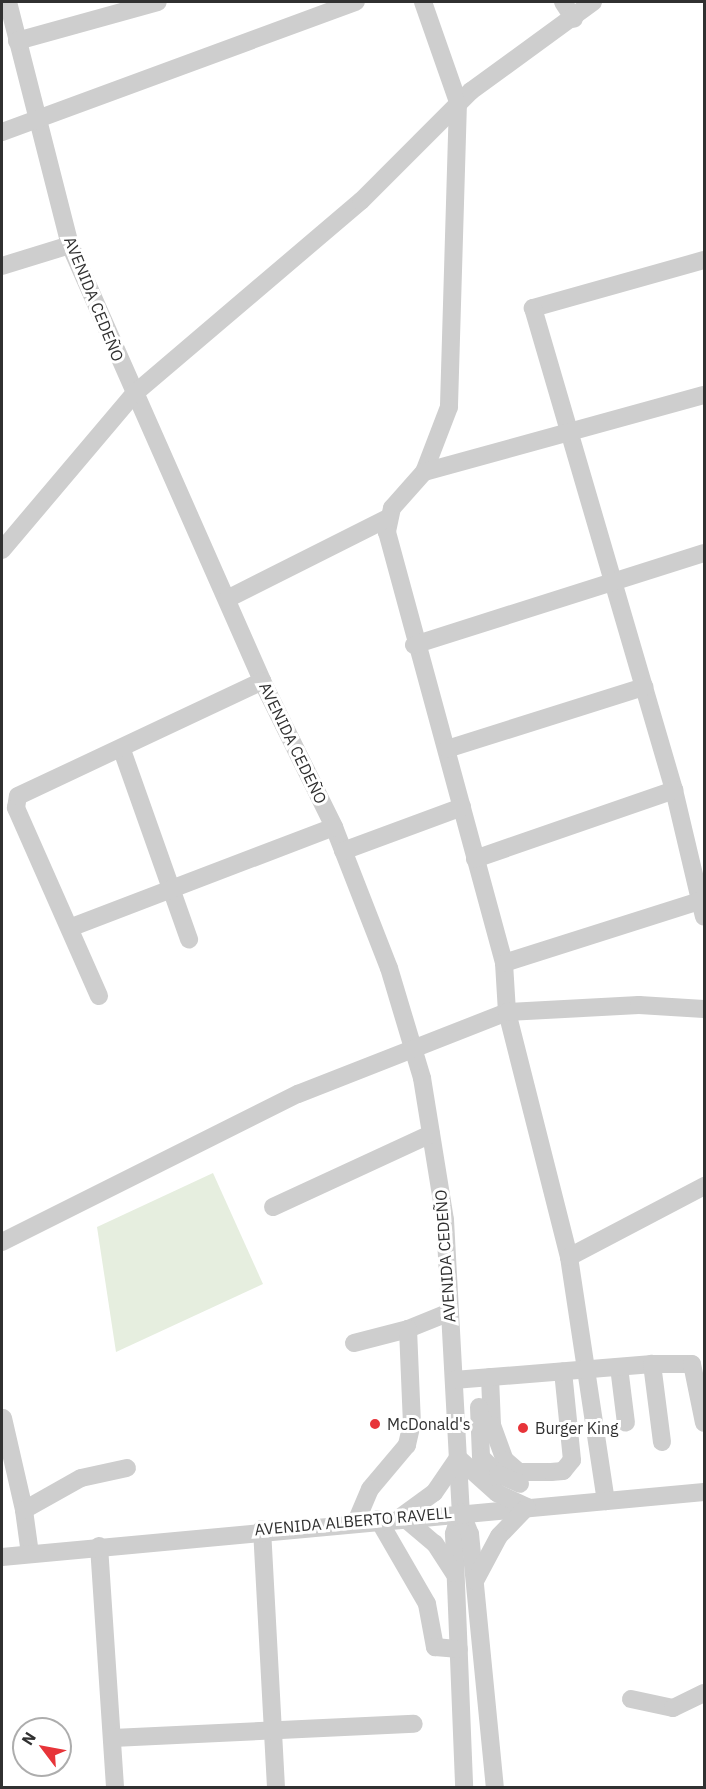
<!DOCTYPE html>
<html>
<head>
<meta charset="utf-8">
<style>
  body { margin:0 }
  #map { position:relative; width:706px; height:1789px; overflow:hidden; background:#fff; font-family:"IBM Plex Sans",sans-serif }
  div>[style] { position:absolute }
  .green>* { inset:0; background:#e6eedf }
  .minor>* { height:18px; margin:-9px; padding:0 9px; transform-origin:9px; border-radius:9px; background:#cecece }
  .dots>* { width:16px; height:16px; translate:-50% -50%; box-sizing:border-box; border:3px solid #fff; border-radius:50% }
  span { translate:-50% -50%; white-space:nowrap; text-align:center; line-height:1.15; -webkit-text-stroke:6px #fff; paint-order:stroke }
  .street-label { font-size:16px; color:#313131 }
  .poi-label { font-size:16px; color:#313131 }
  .left { translate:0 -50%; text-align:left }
  .frame { position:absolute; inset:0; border:3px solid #313131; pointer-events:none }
  .north { position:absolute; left:12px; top:1717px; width:60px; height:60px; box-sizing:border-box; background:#fff; border:2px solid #adadad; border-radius:50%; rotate:302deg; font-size:16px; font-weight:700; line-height:24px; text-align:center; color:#313131 }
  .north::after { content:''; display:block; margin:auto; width:21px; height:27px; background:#e73439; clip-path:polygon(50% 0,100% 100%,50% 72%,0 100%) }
</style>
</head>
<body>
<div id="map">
  <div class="green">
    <div style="clip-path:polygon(213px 1173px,263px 1284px,116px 1352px,97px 1227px)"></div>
  </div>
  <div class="minor">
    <div style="left:8px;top:2px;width:251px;rotate:75.7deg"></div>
    <div style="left:70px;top:245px;width:476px;rotate:66.2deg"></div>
    <div style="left:262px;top:681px;width:163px;rotate:63.7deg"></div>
    <div style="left:334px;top:827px;width:151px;rotate:68.7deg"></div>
    <div style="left:389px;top:968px;width:115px;rotate:73.3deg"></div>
    <div style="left:422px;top:1078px;width:144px;rotate:80.8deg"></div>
    <div style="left:445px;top:1220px;width:292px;rotate:86.9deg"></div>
    <div style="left:461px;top:1512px;width:23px;rotate:108deg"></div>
    <div style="left:454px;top:1534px;width:254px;rotate:87.7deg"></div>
    <div style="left:423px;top:2px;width:106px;rotate:70.7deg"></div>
    <div style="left:458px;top:102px;width:305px;rotate:91.7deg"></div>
    <div style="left:449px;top:407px;width:70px;rotate:111deg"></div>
    <div style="left:424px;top:472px;width:48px;rotate:131.6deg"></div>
    <div style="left:392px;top:508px;width:25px;rotate:102deg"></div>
    <div style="left:387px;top:532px;width:447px;rotate:74.8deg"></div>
    <div style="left:504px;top:963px;width:49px;rotate:86.5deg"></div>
    <div style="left:507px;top:1012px;width:253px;rotate:75.8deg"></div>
    <div style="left:569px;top:1257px;width:247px;rotate:81.4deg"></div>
    <div style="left:563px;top:2px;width:20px;rotate:57deg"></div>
    <div style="left:17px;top:41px;width:146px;rotate:-15.5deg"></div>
    <div style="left:2px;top:132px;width:377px;rotate:-20.2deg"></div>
    <div style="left:704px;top:260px;width:178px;rotate:164.3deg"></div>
    <div style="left:533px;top:308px;width:502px;rotate:73.69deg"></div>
    <div style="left:674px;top:790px;width:130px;rotate:76.7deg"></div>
    <div style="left:2px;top:266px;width:71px;rotate:-17.2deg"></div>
    <div style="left:424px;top:472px;width:290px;rotate:-15.4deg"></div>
    <div style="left:2px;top:550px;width:204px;rotate:-49.8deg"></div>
    <div style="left:134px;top:394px;width:298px;rotate:-40.4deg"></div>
    <div style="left:361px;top:201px;width:156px;rotate:-45deg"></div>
    <div style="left:471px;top:91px;width:151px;rotate:-36.1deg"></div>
    <div style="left:227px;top:599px;width:180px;rotate:-26.7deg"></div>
    <div style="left:414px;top:645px;width:304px;rotate:-17.6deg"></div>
    <div style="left:447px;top:749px;width:207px;rotate:-17.5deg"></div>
    <div style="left:122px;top:750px;width:201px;rotate:70.5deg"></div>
    <div style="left:343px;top:851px;width:127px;rotate:-20.3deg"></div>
    <div style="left:475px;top:859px;width:211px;rotate:-19.1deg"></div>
    <div style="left:72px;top:927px;width:280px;rotate:-20.9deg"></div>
    <div style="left:504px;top:963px;width:205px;rotate:-17.6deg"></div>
    <div style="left:99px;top:996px;width:206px;rotate:-113.8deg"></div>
    <div style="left:16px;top:808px;width:12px;rotate:-81deg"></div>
    <div style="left:18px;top:796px;width:270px;rotate:-25.2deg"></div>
    <div style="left:273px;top:1207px;width:174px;rotate:-24.8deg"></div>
    <div style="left:2px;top:1242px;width:331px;rotate:-26.6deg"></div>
    <div style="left:298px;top:1094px;width:225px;rotate:-21.4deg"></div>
    <div style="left:507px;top:1012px;width:132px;rotate:-3deg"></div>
    <div style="left:639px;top:1005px;width:65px;rotate:3.5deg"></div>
    <div style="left:569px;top:1257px;width:153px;rotate:-27.7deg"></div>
    <div style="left:408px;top:1329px;width:45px;rotate:-22deg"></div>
    <div style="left:354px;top:1343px;width:56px;rotate:-14.5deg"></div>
    <div style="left:408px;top:1329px;width:94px;rotate:87.6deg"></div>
    <div style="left:412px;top:1423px;width:23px;rotate:103deg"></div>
    <div style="left:407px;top:1445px;width:57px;rotate:130.1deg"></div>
    <div style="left:370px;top:1489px;width:34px;rotate:113deg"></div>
    <div style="left:619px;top:1367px;width:56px;rotate:82.9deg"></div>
    <div style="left:490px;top:1377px;width:48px;rotate:87.6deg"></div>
    <div style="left:492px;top:1425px;width:37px;rotate:70deg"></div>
    <div style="left:505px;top:1460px;width:18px;rotate:41deg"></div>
    <div style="left:519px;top:1472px;width:32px"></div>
    <div style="left:551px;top:1472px;width:12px;rotate:-5deg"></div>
    <div style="left:563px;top:1471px;width:14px;rotate:-51deg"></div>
    <div style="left:572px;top:1460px;width:89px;rotate:-95.8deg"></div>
    <div style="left:454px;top:1380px;width:199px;rotate:-4.6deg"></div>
    <div style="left:479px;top:1407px;width:50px;rotate:87.7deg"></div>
    <div style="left:481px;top:1457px;width:24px;rotate:45deg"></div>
    <div style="left:498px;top:1474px;width:24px;rotate:24deg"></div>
    <div style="left:3px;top:1418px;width:94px;rotate:77.1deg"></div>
    <div style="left:662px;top:1442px;width:79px;rotate:-97.3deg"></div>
    <div style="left:652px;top:1364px;width:40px"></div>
    <div style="left:692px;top:1364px;width:60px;rotate:78.5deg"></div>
    <div style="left:461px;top:1512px;width:24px;rotate:68deg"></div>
    <div style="left:470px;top:1534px;width:255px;rotate:84.4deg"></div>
    <div style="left:378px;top:1519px;width:98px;rotate:60deg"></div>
    <div style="left:427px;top:1604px;width:44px;rotate:79.5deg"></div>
    <div style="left:435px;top:1647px;width:24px;rotate:5deg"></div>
    <div style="left:262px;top:1529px;width:259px;rotate:86.9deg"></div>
    <div style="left:99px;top:1546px;width:243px;rotate:86.2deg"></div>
    <div style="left:30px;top:1554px;width:44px;rotate:-97.8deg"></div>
    <div style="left:24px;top:1510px;width:65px;rotate:-29.3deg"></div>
    <div style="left:81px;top:1478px;width:47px;rotate:-12.3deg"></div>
    <div style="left:2px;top:1557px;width:705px;rotate:-5.29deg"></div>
    <div style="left:454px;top:1573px;width:35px;rotate:-123deg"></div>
    <div style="left:435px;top:1544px;width:43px;rotate:-139.7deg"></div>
    <div style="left:402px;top:1516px;width:39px;rotate:-36deg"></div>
    <div style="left:434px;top:1493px;width:42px;rotate:-55.6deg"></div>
    <div style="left:458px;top:1458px;width:52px;rotate:41.9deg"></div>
    <div style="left:497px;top:1493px;width:33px;rotate:25deg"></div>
    <div style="left:527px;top:1507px;width:40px;rotate:134deg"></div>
    <div style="left:499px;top:1536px;width:51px;rotate:118.1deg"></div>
    <div style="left:631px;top:1699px;width:43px;rotate:12.1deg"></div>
    <div style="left:673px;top:1708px;width:34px;rotate:-26deg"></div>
    <div style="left:113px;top:1738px;width:301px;rotate:-2.7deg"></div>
  </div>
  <div class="dots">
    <div style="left:375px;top:1424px;background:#e73439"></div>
    <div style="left:523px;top:1428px;background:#e73439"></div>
  </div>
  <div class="street-label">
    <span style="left:94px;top:299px;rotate:68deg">AVENIDA CEDEÑO</span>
    <span style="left:293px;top:743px;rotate:64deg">AVENIDA CEDEÑO</span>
    <span style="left:445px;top:1256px;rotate:-94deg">AVENIDA CEDEÑO</span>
    <span style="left:353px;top:1521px;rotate:-5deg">AVENIDA ALBERTO RAVELL</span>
  </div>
  <div class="poi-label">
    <span class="left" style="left:387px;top:1424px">McDonald's</span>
    <span class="left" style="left:535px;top:1428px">Burger King</span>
  </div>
  <div class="frame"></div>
  <div class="north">N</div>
</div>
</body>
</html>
